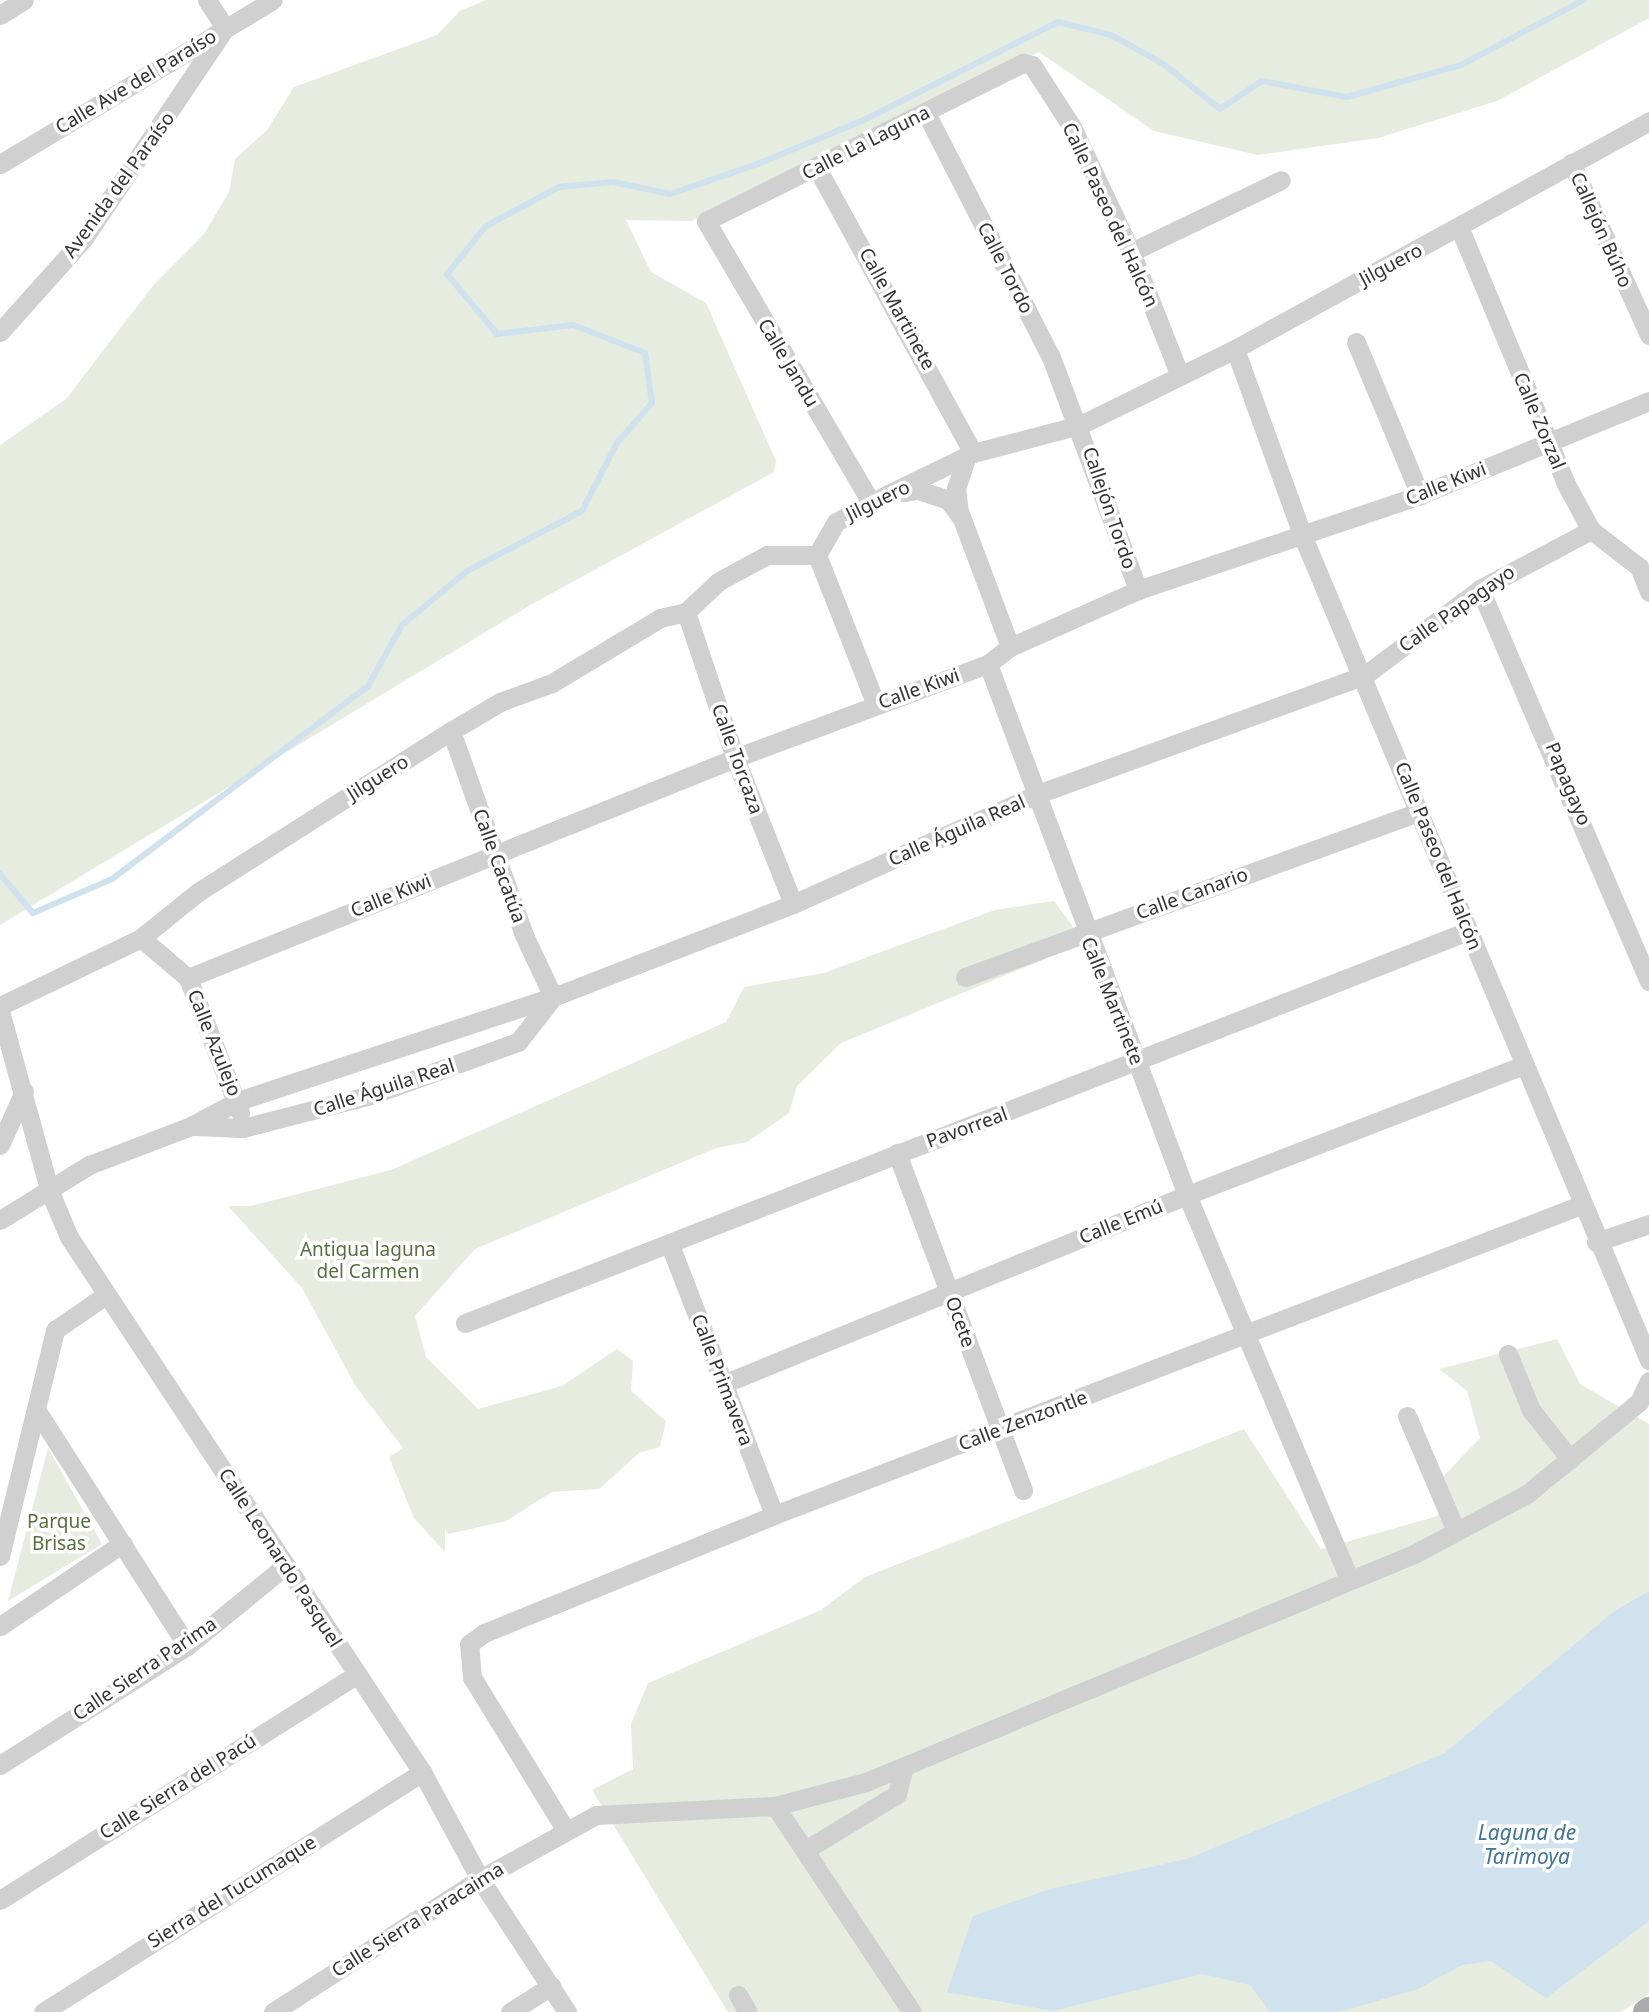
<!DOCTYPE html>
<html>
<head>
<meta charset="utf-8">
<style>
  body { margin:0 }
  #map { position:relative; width:1649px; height:2012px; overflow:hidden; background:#fff; font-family:"Noto Sans",sans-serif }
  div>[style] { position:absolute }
  .green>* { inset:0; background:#e6ecdf }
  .water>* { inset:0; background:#cfe2ee }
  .stream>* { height:6px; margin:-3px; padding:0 3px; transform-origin:3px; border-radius:3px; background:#cfe2ee }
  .minor>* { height:19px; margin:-9.5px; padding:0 9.5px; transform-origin:9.5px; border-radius:9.5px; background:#d0d0d0 }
  .major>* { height:26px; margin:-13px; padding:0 13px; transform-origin:13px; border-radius:13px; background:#ababab }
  span { translate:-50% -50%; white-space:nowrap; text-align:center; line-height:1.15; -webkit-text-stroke:7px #fff; paint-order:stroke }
  .street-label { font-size:19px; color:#333 }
  .park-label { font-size:19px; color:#56703f }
  .water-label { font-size:21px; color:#3f7597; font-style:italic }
</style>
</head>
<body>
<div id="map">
  <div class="green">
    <div style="clip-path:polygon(486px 0,1649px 0,1649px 18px,1497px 101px,1378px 138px,1258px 155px,1154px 131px,1039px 52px,691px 221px,626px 220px,651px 272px,706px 303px,776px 461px,774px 472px,532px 604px,0 925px,0 445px,66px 399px,152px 287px,204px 234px,229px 192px,235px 159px,267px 130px,294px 87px,437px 35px,460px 11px)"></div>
    <div style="clip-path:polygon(1054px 901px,1074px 928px,1045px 959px,841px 1043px,797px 1086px,789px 1113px,747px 1142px,716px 1148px,475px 1249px,415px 1316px,426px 1357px,478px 1409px,562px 1386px,617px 1349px,633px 1361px,631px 1391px,666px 1421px,660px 1447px,639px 1453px,599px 1489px,552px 1492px,506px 1521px,448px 1534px,445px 1528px,445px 1552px,414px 1518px,389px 1457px,403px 1448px,355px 1385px,302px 1288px,228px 1206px,251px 1206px,391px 1170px,726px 1022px,744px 987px,824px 973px,995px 910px)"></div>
    <div style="clip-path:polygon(1557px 1339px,1580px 1384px,1649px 1424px,1649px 1994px,1621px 2012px,728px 2012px,592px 1790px,633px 1769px,631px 1724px,648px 1683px,821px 1610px,865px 1577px,1244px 1429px,1321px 1549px,1438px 1516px,1439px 1481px,1480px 1438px,1467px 1391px,1439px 1369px)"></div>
    <div style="clip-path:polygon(48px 1448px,102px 1544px,8px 1601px)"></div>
  </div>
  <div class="water">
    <div style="clip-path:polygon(1649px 1591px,1649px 1921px,1546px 1998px,1491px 1961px,1462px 1965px,1418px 1989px,1339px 2012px,1270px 2012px,1250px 1985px,1202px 1974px,1053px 2011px,947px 1992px,973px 1916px,1050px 1889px,1187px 1859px,1445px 1753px,1613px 1612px)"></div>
  </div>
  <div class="stream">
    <div style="left:0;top:874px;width:51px;rotate:49.8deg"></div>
    <div style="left:33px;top:913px;width:86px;rotate:-23.3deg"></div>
    <div style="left:112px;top:879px;width:321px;rotate:-37deg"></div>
    <div style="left:368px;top:686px;width:70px;rotate:-60.9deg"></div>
    <div style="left:402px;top:625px;width:85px;rotate:-39.7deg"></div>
    <div style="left:467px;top:571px;width:130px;rotate:-27.6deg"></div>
    <div style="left:582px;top:511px;width:76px;rotate:-62.8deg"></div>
    <div style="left:617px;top:443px;width:53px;rotate:-48.8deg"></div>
    <div style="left:652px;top:403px;width:50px;rotate:-98deg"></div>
    <div style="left:645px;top:353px;width:77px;rotate:-158.7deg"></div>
    <div style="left:573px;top:325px;width:77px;rotate:173.2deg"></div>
    <div style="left:497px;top:334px;width:78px;rotate:-129.8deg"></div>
    <div style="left:447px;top:274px;width:62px;rotate:-50.9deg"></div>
    <div style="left:486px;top:226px;width:83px;rotate:-28.1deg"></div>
    <div style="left:559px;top:187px;width:54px;rotate:-5.3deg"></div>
    <div style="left:613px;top:182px;width:58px;rotate:11.9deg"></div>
    <div style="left:670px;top:194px;width:95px;rotate:-19deg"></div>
    <div style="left:760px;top:163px;width:115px;rotate:-22.5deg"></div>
    <div style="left:866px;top:119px;width:215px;rotate:-26.8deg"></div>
    <div style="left:1058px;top:22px;width:55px;rotate:13.8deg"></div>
    <div style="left:1111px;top:35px;width:58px;rotate:28.8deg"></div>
    <div style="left:1162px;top:63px;width:74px;rotate:38.4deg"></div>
    <div style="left:1220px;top:109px;width:50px;rotate:-33.7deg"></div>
    <div style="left:1262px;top:81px;width:86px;rotate:10.7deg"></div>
    <div style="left:1347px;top:97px;width:118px;rotate:-15.7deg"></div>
    <div style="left:1461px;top:65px;width:139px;rotate:-27.9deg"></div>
  </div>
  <div class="minor">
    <div style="left:207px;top:0;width:33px;rotate:57deg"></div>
    <div style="left:0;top:15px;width:28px;rotate:-32deg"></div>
    <div style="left:926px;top:113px;width:274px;rotate:62.9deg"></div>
    <div style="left:1051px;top:357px;width:249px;rotate:69.5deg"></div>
    <div style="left:1571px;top:163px;width:189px;rotate:65.6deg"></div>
    <div style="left:0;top:164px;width:318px;rotate:-31deg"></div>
    <div style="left:817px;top:168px;width:325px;rotate:61.3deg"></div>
    <div style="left:1460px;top:229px;width:276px;rotate:67.4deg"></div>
    <div style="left:1566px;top:484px;width:52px;rotate:61.5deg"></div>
    <div style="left:1591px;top:530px;width:61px;rotate:37.6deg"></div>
    <div style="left:1639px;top:567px;width:27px;rotate:68deg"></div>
    <div style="left:1131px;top:252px;width:166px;rotate:-25.6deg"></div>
    <div style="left:0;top:332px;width:126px;rotate:-48.2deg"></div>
    <div style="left:84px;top:238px;width:253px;rotate:-56.1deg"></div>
    <div style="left:1356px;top:342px;width:166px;rotate:67.3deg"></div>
    <div style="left:1235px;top:349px;width:200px;rotate:70.1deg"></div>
    <div style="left:1303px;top:537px;width:893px;rotate:67.2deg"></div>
    <div style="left:966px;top:458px;width:32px;rotate:108deg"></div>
    <div style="left:956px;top:488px;width:23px;rotate:83deg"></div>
    <div style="left:959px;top:511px;width:145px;rotate:69.4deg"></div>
    <div style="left:903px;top:492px;width:15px;rotate:-8deg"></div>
    <div style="left:918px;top:490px;width:32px;rotate:18deg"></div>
    <div style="left:948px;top:500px;width:21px;rotate:53deg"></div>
    <div style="left:872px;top:504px;width:328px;rotate:-120.4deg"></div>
    <div style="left:706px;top:221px;width:354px;rotate:-26.5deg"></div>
    <div style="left:1023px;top:63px;width:9px;rotate:13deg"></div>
    <div style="left:1032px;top:65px;width:74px;rotate:57.2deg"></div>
    <div style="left:1072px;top:127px;width:138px;rotate:64.7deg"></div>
    <div style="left:1131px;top:252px;width:133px;rotate:68.4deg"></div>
    <div style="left:817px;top:555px;width:161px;rotate:68.5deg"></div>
    <div style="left:1480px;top:589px;width:427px;rotate:66.7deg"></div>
    <div style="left:686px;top:612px;width:154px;rotate:71.4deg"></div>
    <div style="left:735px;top:758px;width:157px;rotate:68.3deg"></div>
    <div style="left:988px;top:664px;width:567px;rotate:69.46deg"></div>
    <div style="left:1187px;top:1195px;width:418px;rotate:67.1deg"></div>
    <div style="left:451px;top:731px;width:217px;rotate:70.3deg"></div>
    <div style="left:524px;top:935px;width:68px;rotate:64.9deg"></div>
    <div style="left:141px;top:938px;width:62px;rotate:40.4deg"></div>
    <div style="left:188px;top:978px;width:144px;rotate:68.8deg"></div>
    <div style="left:965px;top:977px;width:483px;rotate:-20deg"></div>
    <div style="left:188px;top:978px;width:590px;rotate:-21.91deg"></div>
    <div style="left:735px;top:758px;width:270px;rotate:-20.4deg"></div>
    <div style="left:988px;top:664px;width:28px;rotate:-38deg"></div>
    <div style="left:1010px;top:647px;width:140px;rotate:-24deg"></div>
    <div style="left:1138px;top:590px;width:298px;rotate:-18.6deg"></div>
    <div style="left:1420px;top:495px;width:248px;rotate:-22.3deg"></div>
    <div style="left:0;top:1006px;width:157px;rotate:-25.7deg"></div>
    <div style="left:141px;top:938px;width:73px;rotate:-38.9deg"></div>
    <div style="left:198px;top:892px;width:300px;rotate:-32.5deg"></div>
    <div style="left:451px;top:731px;width:57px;rotate:-30.6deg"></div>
    <div style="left:500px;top:702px;width:55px;rotate:-20.1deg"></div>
    <div style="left:552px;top:683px;width:126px;rotate:-31deg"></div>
    <div style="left:660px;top:618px;width:27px;rotate:-13deg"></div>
    <div style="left:686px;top:612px;width:45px;rotate:-43.2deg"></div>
    <div style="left:719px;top:581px;width:55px;rotate:-28.4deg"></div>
    <div style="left:767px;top:555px;width:50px"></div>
    <div style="left:817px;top:555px;width:38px;rotate:-60deg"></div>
    <div style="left:836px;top:522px;width:59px;rotate:-28.3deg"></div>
    <div style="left:888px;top:494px;width:94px;rotate:-25.8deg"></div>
    <div style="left:973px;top:453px;width:111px;rotate:-14.7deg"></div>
    <div style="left:1080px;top:425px;width:173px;rotate:-26.1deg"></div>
    <div style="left:1235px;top:349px;width:473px;rotate:-28.8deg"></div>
    <div style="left:0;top:1011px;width:188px;rotate:74.6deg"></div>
    <div style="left:50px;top:1192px;width:49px;rotate:67.1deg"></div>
    <div style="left:69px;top:1237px;width:641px;rotate:56.58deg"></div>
    <div style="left:422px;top:1772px;width:122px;rotate:61.5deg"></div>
    <div style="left:480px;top:1879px;width:159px;rotate:56.8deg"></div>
    <div style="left:194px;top:1126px;width:49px;rotate:2.3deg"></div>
    <div style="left:243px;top:1128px;width:135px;rotate:-14.5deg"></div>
    <div style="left:374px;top:1094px;width:153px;rotate:-19.9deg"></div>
    <div style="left:518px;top:1042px;width:52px;rotate:-52deg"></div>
    <div style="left:0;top:1145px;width:59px;rotate:-66deg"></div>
    <div style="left:897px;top:1153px;width:360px;rotate:69.5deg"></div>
    <div style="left:0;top:1220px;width:105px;rotate:-31.7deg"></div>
    <div style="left:89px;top:1165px;width:109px;rotate:-20.9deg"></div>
    <div style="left:191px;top:1126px;width:53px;rotate:-28deg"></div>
    <div style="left:238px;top:1101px;width:332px;rotate:-18.3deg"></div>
    <div style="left:553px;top:997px;width:257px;rotate:-21.2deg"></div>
    <div style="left:793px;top:904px;width:265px;rotate:-24.2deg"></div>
    <div style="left:1035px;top:795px;width:351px;rotate:-20deg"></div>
    <div style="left:1365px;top:675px;width:144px;rotate:-36.8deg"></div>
    <div style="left:1480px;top:589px;width:126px;rotate:-28deg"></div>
    <div style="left:1596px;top:1242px;width:56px;rotate:-18.8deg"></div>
    <div style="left:670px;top:1245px;width:289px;rotate:68.9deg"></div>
    <div style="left:465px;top:1323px;width:1077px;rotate:-21.35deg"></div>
    <div style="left:1508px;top:1354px;width:61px;rotate:67.7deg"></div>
    <div style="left:1531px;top:1410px;width:63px;rotate:51.5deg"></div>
    <div style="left:723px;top:1384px;width:501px;rotate:-22.16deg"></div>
    <div style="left:1187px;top:1195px;width:359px;rotate:-21.1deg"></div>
    <div style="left:37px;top:1411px;width:279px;rotate:57.4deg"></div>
    <div style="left:1407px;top:1416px;width:125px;rotate:66.9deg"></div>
    <div style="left:0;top:1556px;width:233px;rotate:-76.3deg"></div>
    <div style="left:55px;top:1330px;width:62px;rotate:-34.5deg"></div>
    <div style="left:0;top:1626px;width:148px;rotate:-34deg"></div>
    <div style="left:0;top:1765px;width:222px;rotate:-32.5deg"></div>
    <div style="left:187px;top:1646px;width:127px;rotate:-39.2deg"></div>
    <div style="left:775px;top:1806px;width:247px;rotate:56.4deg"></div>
    <div style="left:565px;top:1829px;width:178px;rotate:-121.5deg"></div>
    <div style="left:472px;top:1677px;width:33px;rotate:-95deg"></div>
    <div style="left:469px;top:1644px;width:19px;rotate:-36deg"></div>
    <div style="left:484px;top:1633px;width:313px;rotate:-22.1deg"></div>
    <div style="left:774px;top:1515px;width:864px;rotate:-21.01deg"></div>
    <div style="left:807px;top:1849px;width:105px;rotate:-31.4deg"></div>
    <div style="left:897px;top:1794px;width:25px;rotate:-76deg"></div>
    <div style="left:0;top:1900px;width:423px;rotate:-32.3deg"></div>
    <div style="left:738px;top:1995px;width:20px;rotate:60deg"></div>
    <div style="left:43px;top:2012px;width:449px;rotate:-32.3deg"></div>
    <div style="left:273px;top:2012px;width:246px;rotate:-32.7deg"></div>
    <div style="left:480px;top:1879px;width:132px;rotate:-28.9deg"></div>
    <div style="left:596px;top:1815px;width:179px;rotate:-2.9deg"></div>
    <div style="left:775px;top:1806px;width:94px;rotate:-14.8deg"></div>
    <div style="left:866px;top:1782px;width:594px;rotate:-22.59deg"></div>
    <div style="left:1414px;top:1554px;width:128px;rotate:-28deg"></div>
    <div style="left:1527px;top:1494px;width:145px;rotate:-39.4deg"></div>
    <div style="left:1639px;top:1402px;width:23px;rotate:-65deg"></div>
    <div style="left:510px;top:2012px;width:49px;rotate:-32.4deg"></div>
  </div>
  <div class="major">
    <div style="left:1646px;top:2012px;width:4px;rotate:-34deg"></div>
  </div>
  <div class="street-label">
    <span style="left:136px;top:82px;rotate:-31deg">Calle Ave del Paraíso</span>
    <span style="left:866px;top:143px;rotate:-27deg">Calle La Laguna</span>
    <span style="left:119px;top:185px;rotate:-54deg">Avenida del Paraíso</span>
    <span style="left:1110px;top:215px;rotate:65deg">Calle Paseo del Halcón</span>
    <span style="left:1601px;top:230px;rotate:66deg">Callejón Búho</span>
    <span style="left:1391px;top:265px;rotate:-28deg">Jilguero</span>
    <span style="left:1005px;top:268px;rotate:63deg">Calle Tordo</span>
    <span style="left:897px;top:309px;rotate:61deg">Calle Martinete</span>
    <span style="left:788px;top:363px;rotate:59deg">Calle Jandu</span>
    <span style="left:1539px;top:421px;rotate:67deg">Calle Zorzal</span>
    <span style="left:1446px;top:484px;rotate:-22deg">Calle Kiwi</span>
    <span style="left:878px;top:501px;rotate:-26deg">Jilguero</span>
    <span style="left:1109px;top:508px;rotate:71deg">Callejón Tordo</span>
    <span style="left:1457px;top:609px;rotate:-35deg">Calle Papagayo</span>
    <span style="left:919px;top:689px;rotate:-20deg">Calle Kiwi</span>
    <span style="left:737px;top:759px;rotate:70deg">Calle Torcaza</span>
    <span style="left:378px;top:778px;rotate:-32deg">Jilguero</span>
    <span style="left:1568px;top:784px;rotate:67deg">Papagayo</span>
    <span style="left:957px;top:831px;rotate:-24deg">Calle Águila Real</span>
    <span style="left:1438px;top:856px;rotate:68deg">Calle Paseo del Halcón</span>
    <span style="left:499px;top:866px;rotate:70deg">Calle Cacatúa</span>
    <span style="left:1192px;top:894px;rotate:-20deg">Calle Canario</span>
    <span style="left:391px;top:896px;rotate:-22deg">Calle Kiwi</span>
    <span style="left:1112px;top:1001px;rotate:68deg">Calle Martinete</span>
    <span style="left:214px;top:1043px;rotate:68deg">Calle Azulejo</span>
    <span style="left:384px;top:1088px;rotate:-18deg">Calle Águila Real</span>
    <span style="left:967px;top:1128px;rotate:-20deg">Pavorreal</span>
    <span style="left:1121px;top:1222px;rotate:-22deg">Calle Emú</span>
    <span style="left:960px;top:1322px;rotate:70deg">Ocete</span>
    <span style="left:722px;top:1380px;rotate:69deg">Calle Primavera</span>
    <span style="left:1023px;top:1421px;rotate:-21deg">Calle Zenzontle</span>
    <span style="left:280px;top:1558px;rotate:57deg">Calle Leonardo Pasquel</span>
    <span style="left:145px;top:1669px;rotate:-34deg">Calle Sierra Parima</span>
    <span style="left:178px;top:1787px;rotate:-32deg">Calle Sierra del Pacú</span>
    <span style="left:232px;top:1892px;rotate:-32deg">Sierra del Tucumaque</span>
    <span style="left:418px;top:1920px;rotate:-32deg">Calle Sierra Paracaima</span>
  </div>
  <div class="park-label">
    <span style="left:368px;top:1261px">Antigua laguna<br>del Carmen</span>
    <span style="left:59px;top:1533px">Parque<br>Brisas</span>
  </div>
  <div class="water-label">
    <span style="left:1527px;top:1844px">Laguna de<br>Tarimoya</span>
  </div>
</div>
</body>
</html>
